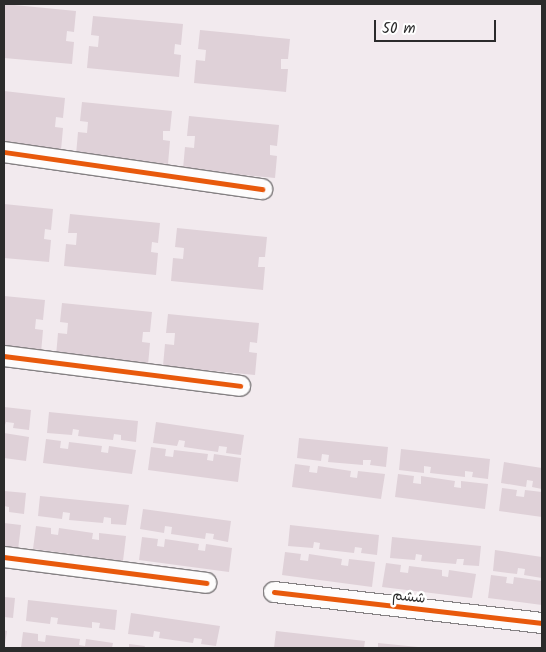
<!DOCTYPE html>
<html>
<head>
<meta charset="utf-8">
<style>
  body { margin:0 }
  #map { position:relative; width:546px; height:652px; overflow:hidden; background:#f2eaee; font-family:Kalam,"Playpen Sans Arabic",sans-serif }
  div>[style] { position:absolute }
  .building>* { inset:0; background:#dfd1d8 }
  .roads { filter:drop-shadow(1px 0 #858183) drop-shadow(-1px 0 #858183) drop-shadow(0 1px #858183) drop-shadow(0 -1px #858183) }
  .street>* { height:20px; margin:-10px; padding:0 10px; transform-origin:10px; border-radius:10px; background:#fdfcfc }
  .cycleway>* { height:5px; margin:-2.5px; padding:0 2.5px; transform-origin:2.5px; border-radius:2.5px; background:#e8590c }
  span { translate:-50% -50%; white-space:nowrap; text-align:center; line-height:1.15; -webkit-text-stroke:5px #fff; paint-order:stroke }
  .street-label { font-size:14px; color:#2b2b2b }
  .frame { position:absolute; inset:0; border:5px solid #2b2b2b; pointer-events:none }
  .scale { position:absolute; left:374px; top:20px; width:122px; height:22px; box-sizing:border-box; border:2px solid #2b2b2b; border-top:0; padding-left:6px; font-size:15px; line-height:18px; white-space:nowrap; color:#2b2b2b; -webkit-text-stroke:4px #fff; paint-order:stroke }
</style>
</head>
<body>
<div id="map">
  <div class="building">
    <div style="clip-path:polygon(4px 4px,76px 11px,74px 32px,67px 31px,66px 41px,74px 42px,72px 64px,4px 58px)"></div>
    <div style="clip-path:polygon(93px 16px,183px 24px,181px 45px,175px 44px,174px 54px,181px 55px,179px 77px,87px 68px,89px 46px,98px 47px,99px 36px,91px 35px)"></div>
    <div style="clip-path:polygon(200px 30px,290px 39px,288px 59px,281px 59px,281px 69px,288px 69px,286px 92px,194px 83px,196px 60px,205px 61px,206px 50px,198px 49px)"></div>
    <div style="clip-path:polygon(4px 91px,65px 98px,63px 118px,56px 117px,55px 127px,63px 128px,61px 150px,4px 145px)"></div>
    <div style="clip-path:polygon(82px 102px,172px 111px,170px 131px,163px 131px,163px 140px,170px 141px,168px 164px,76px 155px,78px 132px,87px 133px,88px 122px,80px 121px)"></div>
    <div style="clip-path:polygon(189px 116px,279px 125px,277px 146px,270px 145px,270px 155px,277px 156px,275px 178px,183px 169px,185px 147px,194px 148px,195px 136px,187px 136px)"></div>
    <div style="clip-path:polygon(4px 204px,53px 209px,51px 230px,45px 229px,44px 239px,51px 240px,49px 262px,4px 258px)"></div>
    <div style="clip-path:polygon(70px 214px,160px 223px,158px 243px,152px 242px,151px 252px,158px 253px,156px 275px,64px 266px,66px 244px,76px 245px,77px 233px,68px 233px)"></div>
    <div style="clip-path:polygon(177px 228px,267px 237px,265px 257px,259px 257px,258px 267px,265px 267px,263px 290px,171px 281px,173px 258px,183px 259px,184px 248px,175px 247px)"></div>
    <div style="clip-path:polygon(4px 296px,45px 300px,43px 320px,36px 319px,35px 329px,43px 330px,41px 353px,4px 349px)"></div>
    <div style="clip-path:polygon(62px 303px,152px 312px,150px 332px,143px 332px,142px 342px,150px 343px,148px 365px,56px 356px,58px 333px,67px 334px,68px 323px,60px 322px)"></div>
    <div style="clip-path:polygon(168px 314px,259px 323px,257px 343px,250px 342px,249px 352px,257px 353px,255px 375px,163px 366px,165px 344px,174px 345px,175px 333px,166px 333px)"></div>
    <div style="clip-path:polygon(4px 407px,31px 410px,29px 430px,13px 428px,14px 423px,6px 422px,4px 428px)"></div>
    <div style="clip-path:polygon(49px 412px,138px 421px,136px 442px,121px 440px,121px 435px,114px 434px,113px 440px,78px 436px,79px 430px,73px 429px,72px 435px,47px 433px)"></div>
    <div style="clip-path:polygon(156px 422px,244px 435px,241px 455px,226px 453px,227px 447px,219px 446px,218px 452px,184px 447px,185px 441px,179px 440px,177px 446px,153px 443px)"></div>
    <div style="clip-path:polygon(4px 433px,29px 437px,26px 461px,4px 458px)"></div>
    <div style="clip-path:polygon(299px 438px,388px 447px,386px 467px,370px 465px,371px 460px,363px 460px,363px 465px,328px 462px,329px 455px,322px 454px,321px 461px,297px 458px)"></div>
    <div style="clip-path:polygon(46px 439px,61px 441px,60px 448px,68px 449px,69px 442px,102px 446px,101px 452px,108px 453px,109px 446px,136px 450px,132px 474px,43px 463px)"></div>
    <div style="clip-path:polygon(151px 447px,166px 449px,165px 456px,173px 457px,174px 450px,208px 454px,207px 460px,213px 461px,214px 454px,241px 458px,238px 482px,148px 470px)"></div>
    <div style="clip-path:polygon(401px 449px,490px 459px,488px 479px,472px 477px,473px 472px,465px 471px,465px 477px,430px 473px,431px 467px,424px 466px,424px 473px,399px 470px)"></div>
    <div style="clip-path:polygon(504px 462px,542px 468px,542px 489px,532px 487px,533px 481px,527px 480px,526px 487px,501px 483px)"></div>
    <div style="clip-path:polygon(295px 464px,310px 466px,309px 472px,317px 473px,318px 466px,351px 471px,350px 477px,357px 478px,358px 471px,385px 474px,381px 499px,292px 487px)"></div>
    <div style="clip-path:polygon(398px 474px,414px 476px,413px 483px,421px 484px,421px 476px,455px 481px,454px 487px,461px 488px,461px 481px,488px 484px,485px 509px,395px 497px)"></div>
    <div style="clip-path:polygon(502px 488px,517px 490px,516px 496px,524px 497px,525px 490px,542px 492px,542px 517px,499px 511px)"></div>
    <div style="clip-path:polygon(4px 491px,26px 493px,24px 514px,9px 512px,9px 507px,4px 506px)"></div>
    <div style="clip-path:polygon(40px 496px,129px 505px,126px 525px,111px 524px,111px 518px,104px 517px,103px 523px,69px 520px,70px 513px,63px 512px,62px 519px,38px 516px)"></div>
    <div style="clip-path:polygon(143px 509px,231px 521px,228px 542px,213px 539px,214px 534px,206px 533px,205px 539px,171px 534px,172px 527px,165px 526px,164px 533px,140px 529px)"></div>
    <div style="clip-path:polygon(4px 523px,21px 525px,18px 550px,4px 548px)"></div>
    <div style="clip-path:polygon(290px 525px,379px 535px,377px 555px,361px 553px,362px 548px,355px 547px,354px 553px,319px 549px,320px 543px,314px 542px,313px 548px,288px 546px)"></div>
    <div style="clip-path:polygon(36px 526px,51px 528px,51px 534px,58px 535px,59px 528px,93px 533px,92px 539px,99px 540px,99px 533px,126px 536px,123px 561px,33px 549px)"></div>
    <div style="clip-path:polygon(142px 537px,158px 539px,157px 546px,164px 547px,165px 539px,199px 544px,198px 550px,205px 551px,206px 544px,232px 548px,229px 572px,139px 560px)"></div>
    <div style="clip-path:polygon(392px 537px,481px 546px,479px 566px,463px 565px,464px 559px,457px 559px,456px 564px,421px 561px,422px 555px,416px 554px,415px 560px,390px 558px)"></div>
    <div style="clip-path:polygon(495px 550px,542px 557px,542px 578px,524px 575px,525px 569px,518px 568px,517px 574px,493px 571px)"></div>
    <div style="clip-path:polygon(285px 552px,301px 554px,300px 560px,308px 561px,309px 554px,342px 559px,341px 565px,348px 566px,349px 559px,375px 562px,372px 587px,282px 575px)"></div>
    <div style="clip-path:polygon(386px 563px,401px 565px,400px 572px,408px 573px,409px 566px,442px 570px,442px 576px,448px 577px,449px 570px,476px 574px,472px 598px,382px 587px)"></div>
    <div style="clip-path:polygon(491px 575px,507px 577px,506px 583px,513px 584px,514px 577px,542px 581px,542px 605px,488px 598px)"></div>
    <div style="clip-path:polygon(4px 597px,15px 598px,13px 618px,4px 617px)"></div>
    <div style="clip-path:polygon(28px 600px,117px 610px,115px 630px,99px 628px,100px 623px,92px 622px,92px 628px,57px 624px,58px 618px,51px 617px,50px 624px,26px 621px)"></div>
    <div style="clip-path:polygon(131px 613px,220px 626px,216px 646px,201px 644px,202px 639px,194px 638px,193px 643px,159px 638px,160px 632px,154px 631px,153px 637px,128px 634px)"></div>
    <div style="clip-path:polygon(4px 630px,7px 631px,5px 644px,4px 644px)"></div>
    <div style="clip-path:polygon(276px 631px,365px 641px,364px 648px,274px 648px)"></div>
    <div style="clip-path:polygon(23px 632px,38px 634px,38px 641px,45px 642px,46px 635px,80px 639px,79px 645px,85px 646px,86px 639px,113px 643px,112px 648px,21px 648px)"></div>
    <div style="clip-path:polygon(378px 643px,418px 647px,418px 648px,378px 648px)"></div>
    <div style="clip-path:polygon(129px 644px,145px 646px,144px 648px,129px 648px)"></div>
  </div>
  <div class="roads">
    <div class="street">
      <div style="left:4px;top:152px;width:261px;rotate:8.2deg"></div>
      <div style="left:4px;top:356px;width:238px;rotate:7.2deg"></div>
      <div style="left:4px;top:557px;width:204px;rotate:7.3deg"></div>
      <div style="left:274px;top:592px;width:270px;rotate:6.6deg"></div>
    </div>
  </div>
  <div class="cycleway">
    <div style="left:4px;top:152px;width:261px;rotate:8.2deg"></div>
    <div style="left:4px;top:356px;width:238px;rotate:7.2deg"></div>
    <div style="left:4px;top:557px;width:204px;rotate:7.3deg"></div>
    <div style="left:274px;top:592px;width:270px;rotate:6.6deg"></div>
  </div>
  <div class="street-label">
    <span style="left:409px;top:597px;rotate:7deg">ششم</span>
  </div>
  <div class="frame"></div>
  <div class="scale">50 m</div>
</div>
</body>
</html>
